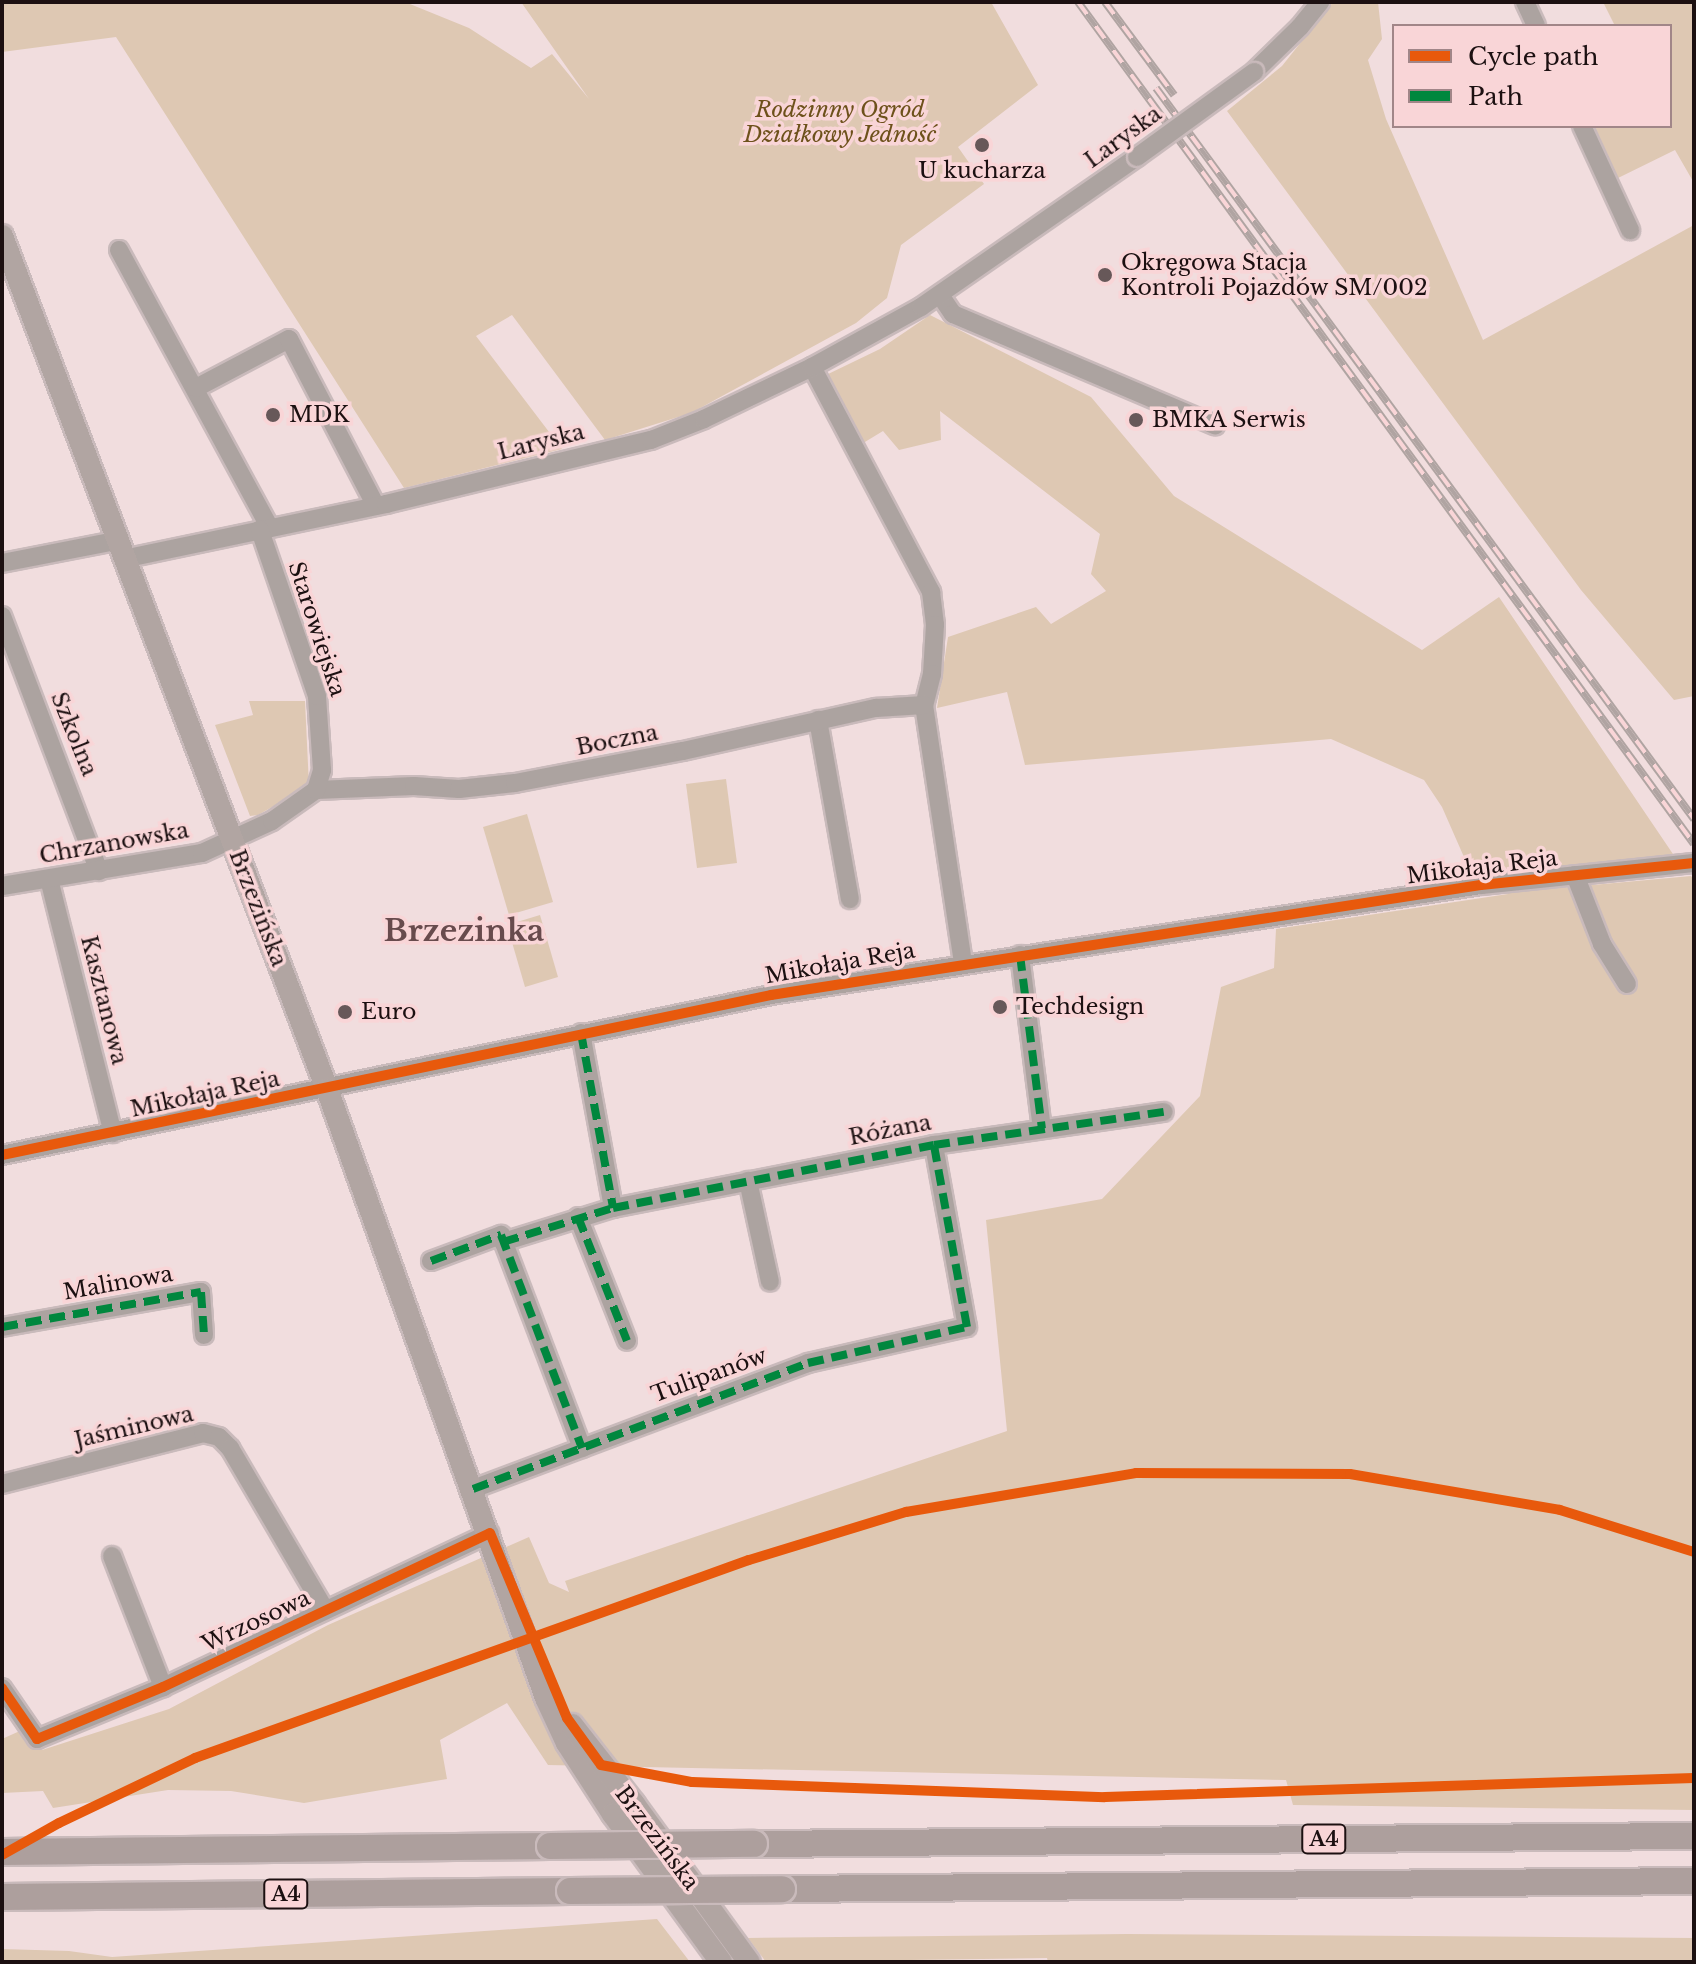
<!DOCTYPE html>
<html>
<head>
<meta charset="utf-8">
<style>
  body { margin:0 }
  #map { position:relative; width:1696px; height:1964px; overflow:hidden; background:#f1ddde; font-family:"Libre Baskerville",serif }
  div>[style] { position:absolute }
  .green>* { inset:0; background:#dec8b3 }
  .roads { filter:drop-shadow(2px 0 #c9babb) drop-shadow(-2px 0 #c9babb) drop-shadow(0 2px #c9babb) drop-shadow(0 -2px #c9babb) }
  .minor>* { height:18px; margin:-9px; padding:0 9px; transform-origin:9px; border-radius:9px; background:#aca3a0 }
  .major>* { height:22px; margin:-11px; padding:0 11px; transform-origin:11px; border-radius:11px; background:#b1a5a2 }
  .highway>* { height:26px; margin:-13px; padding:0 13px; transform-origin:13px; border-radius:13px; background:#ad9f9d }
  .rail>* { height:8px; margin-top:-4px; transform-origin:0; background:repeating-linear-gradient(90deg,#f9d5d7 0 15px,#b0a4a2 0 30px); box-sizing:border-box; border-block:2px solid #b0a4a2 }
  .bridges { filter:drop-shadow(2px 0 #c9babb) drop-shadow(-2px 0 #c9babb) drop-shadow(0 2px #c9babb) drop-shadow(0 -2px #c9babb) }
  .minor-bridge>* { height:18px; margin:-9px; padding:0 9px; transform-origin:9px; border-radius:9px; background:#aca3a0 }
  .highway-bridge>* { height:26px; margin:-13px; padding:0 13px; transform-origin:13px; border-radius:13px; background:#ad9f9d }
  .quiet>* { height:8px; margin-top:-4px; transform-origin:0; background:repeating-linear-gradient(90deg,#00873e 0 16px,transparent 0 24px) }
  .cycleway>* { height:10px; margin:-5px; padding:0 5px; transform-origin:5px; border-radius:5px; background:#e8590c }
  .dots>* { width:22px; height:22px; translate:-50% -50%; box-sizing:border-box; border:4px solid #f9d5d7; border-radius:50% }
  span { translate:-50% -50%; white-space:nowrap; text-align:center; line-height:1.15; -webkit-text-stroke:7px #f9d5d7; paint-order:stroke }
  .shield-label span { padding:2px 6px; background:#f9d5d7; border:2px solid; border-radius:6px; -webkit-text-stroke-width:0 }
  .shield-label { font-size:20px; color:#1c1011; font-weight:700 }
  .park-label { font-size:22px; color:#6d511b; font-style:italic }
  .street-label { font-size:22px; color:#1c1011 }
  .poi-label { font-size:22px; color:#1c1011 }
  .left { translate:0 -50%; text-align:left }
  .district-label { font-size:30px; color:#684b4d; font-weight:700 }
  .frame { position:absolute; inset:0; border:4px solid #1c1011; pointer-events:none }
  .legend { position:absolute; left:1392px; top:24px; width:280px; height:104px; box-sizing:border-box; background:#f9d5d7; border:2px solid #a18688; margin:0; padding:10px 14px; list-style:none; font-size:24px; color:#1c1011 }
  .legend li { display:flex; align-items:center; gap:16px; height:40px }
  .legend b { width:40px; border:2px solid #a18688 }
</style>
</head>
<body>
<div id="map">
  <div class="green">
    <div style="clip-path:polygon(2px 2px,405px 2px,469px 28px,531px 68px,552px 54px,589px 99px,521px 2px,991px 2px,1038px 85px,958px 147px,984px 184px,901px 245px,887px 298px,856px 323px,691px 413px,605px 440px,512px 315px,476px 336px,562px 449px,404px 488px,116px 37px,2px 52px)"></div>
    <div style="clip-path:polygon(1333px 2px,1378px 2px,1382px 39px,1368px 60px,1386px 119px,1483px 340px,1694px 225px,1694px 696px,1674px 700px,1581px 590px,1227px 111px,1282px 66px)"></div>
    <div style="clip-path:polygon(1603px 2px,1694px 2px,1694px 183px,1675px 150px,1616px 179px,1591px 126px,1670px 126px,1670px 26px,1615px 26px)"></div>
    <div style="clip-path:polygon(930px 315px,1091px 397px,1174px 496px,1422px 650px,1499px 597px,1675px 857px,1517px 870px,1527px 891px,1691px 876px,1694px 880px,1694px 1810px,1293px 1805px,1286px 1780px,548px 1765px,507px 1703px,440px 1740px,447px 1779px,304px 1803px,231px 1791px,168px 1790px,53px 1808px,43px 1791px,2px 1793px,2px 1739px,22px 1730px,42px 1750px,169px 1709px,328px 1625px,529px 1537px,549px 1583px,569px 1592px,565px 1581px,1007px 1431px,986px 1220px,1102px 1199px,1200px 1096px,1221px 987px,1274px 968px,1276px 929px,1508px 894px,1493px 869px,1471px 873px,1442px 807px,1424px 780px,1331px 739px,1025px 765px,1007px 692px,937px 708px,948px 637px,1036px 607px,1051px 624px,1106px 591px,1091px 574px,1100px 534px,940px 411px,941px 440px,899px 450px,883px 431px,860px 445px,824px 376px,880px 349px)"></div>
    <div style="clip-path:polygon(249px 701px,305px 701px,309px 786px,258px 815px,250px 816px,215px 725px,253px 715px)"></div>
    <div style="clip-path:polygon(726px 779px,737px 863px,697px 868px,686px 784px)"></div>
    <div style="clip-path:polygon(527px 814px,553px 902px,509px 915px,483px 827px)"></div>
    <div style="clip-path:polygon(540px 915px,558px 977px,525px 987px,507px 925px)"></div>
    <div style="clip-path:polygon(657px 1919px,690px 1962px,2px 1962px,2px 1949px,69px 1951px,112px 1957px)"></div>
    <div style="clip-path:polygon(1127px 1934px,1694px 1938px,1694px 1962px,1048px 1962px,1047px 1958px,766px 1962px,748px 1938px)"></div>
  </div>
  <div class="roads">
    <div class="minor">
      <div style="left:1525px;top:2px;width:26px;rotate:65deg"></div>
      <div style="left:1254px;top:72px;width:64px;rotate:-44.4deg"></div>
      <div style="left:1300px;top:27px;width:32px;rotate:-51deg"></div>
      <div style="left:1582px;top:126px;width:115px;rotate:65.2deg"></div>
      <div style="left:119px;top:250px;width:316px;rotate:61.5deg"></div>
      <div style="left:940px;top:295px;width:23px;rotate:56deg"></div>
      <div style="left:953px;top:314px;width:285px;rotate:23deg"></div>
      <div style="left:812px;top:367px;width:255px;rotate:62.1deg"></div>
      <div style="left:931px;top:592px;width:33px;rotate:83deg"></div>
      <div style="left:935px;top:625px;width:49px;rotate:93.5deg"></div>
      <div style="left:932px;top:674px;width:32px;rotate:104deg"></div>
      <div style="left:924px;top:705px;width:261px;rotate:81.4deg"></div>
      <div style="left:196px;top:388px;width:105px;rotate:-27.8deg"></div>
      <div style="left:289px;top:339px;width:188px;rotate:62.5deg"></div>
      <div style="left:128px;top:558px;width:264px;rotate:-11.8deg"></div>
      <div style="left:386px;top:504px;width:273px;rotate:-13.6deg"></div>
      <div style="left:651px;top:440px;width:57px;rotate:-21.6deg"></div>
      <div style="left:704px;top:419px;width:120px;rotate:-25.7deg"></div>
      <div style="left:812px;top:367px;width:124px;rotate:-28.8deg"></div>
      <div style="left:921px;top:307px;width:263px;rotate:-34.8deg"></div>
      <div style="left:2px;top:563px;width:120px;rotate:-11deg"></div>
      <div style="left:2px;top:616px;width:273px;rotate:69.2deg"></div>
      <div style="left:818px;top:720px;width:182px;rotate:79.9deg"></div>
      <div style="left:316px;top:790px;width:98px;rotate:-2.3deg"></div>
      <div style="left:414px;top:786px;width:45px;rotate:3.8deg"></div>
      <div style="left:459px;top:789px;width:56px;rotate:-6.1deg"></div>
      <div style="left:515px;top:783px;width:171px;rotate:-10.8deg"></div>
      <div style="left:683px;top:751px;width:198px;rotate:-12.6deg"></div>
      <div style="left:876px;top:708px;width:48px;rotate:-3.6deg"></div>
      <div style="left:1575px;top:875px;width:74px;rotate:68.6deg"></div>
      <div style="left:1602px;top:944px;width:47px;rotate:58deg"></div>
      <div style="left:49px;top:879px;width:262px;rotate:75.9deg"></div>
      <div style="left:2px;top:886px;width:203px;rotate:-9.4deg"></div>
      <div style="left:202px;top:853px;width:77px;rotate:-24.6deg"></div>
      <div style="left:272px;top:821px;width:54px;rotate:-35.2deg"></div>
      <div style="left:316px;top:790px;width:21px;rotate:-73deg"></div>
      <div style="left:322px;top:770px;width:74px;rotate:-93.9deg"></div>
      <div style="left:317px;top:696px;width:176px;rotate:-109deg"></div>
      <div style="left:1020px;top:955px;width:175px;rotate:82.8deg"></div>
      <div style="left:581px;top:1033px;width:178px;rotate:79.6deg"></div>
      <div style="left:2px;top:1155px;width:785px;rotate:-11.75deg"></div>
      <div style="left:771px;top:995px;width:718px;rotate:-8.81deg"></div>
      <div style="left:1481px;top:885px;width:214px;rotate:-5.9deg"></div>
      <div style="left:748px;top:1181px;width:103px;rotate:77.7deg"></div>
      <div style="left:578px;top:1217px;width:133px;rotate:68.4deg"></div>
      <div style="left:503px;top:1242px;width:115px;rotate:-17.2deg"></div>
      <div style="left:613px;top:1208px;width:327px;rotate:-11.1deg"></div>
      <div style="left:934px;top:1145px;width:232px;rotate:-8.2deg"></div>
      <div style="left:431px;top:1261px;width:75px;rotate:-20.4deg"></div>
      <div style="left:501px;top:1235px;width:228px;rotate:69.2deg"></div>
      <div style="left:2px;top:1327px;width:202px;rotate:-10deg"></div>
      <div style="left:201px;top:1292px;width:43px;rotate:86deg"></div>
      <div style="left:2px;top:1484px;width:207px;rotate:-14.2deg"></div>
      <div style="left:203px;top:1433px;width:16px;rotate:14deg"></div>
      <div style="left:219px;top:1437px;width:16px;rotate:45deg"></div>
      <div style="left:230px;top:1448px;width:188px;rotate:59.6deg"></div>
      <div style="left:473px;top:1489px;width:358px;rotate:-20.6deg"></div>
      <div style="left:808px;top:1363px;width:163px;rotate:-12.8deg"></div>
      <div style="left:967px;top:1327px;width:185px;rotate:-100.3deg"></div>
      <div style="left:112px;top:1556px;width:141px;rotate:68.7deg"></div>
      <div style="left:2px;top:1688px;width:62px;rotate:55.5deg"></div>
      <div style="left:37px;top:1739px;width:136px;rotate:-22.4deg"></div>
      <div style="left:163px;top:1687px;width:361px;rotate:-25.2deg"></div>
    </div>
    <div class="major">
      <div style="left:2px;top:236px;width:913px;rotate:69.14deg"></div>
      <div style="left:327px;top:1089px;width:647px;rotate:70.22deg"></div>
      <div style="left:546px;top:1698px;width:50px;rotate:65deg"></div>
      <div style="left:567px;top:1743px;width:85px;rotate:57.1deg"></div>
      <div style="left:613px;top:1814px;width:183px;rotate:53.9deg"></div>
      <div style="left:572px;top:1725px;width:100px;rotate:51.9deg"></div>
      <div style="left:634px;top:1804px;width:195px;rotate:54deg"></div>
    </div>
    <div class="highway">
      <div style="left:754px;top:1844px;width:940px;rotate:-0.49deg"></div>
      <div style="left:2px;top:1852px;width:548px;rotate:-0.63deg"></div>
      <div style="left:782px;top:1889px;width:912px;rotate:-0.5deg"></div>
      <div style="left:2px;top:1897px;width:568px;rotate:-0.61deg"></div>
    </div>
  </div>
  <div class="rail">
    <div style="left:1078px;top:2px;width:1043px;rotate:53.81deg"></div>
    <div style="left:1105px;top:2px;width:116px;rotate:53.4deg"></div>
    <div style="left:1156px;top:88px;width:908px;rotate:53.65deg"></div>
  </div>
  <div class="bridges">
    <div class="minor-bridge">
      <div style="left:1137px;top:157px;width:145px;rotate:-36deg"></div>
    </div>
    <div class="highway-bridge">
      <div style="left:550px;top:1846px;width:204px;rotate:-0.6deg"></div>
      <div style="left:570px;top:1891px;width:212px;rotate:-0.5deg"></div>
    </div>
  </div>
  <div class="quiet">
    <div style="left:1020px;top:955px;width:175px;rotate:82.8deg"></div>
    <div style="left:581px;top:1033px;width:178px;rotate:79.6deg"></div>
    <div style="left:578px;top:1217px;width:133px;rotate:68.4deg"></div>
    <div style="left:503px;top:1242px;width:115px;rotate:-17.2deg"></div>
    <div style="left:613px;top:1208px;width:327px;rotate:-11.1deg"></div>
    <div style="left:934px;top:1145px;width:232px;rotate:-8.2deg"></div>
    <div style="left:431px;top:1261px;width:75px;rotate:-20.4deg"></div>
    <div style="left:501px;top:1235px;width:228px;rotate:69.2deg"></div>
    <div style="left:2px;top:1327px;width:202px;rotate:-10deg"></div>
    <div style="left:201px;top:1292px;width:43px;rotate:86deg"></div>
    <div style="left:473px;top:1489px;width:358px;rotate:-20.6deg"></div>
    <div style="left:808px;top:1363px;width:163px;rotate:-12.8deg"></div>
    <div style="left:967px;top:1327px;width:185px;rotate:-100.3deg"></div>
  </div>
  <div class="cycleway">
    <div style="left:2px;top:1155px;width:785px;rotate:-11.75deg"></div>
    <div style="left:771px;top:995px;width:718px;rotate:-8.81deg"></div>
    <div style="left:1481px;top:885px;width:214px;rotate:-5.9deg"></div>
    <div style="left:2px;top:1688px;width:62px;rotate:55.5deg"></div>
    <div style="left:37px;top:1739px;width:136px;rotate:-22.4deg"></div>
    <div style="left:163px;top:1687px;width:361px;rotate:-25.2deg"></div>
    <div style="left:490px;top:1533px;width:200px;rotate:67.4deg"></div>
    <div style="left:567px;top:1718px;width:58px;rotate:54.1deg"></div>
    <div style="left:601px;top:1765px;width:93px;rotate:10.6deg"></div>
    <div style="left:692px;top:1782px;width:413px;rotate:2.1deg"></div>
    <div style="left:1105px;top:1797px;width:589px;rotate:-1.85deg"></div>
    <div style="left:2px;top:1855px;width:65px;rotate:-29.3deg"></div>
    <div style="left:59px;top:1823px;width:151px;rotate:-25.5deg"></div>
    <div style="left:195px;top:1758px;width:588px;rotate:-19.67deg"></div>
    <div style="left:749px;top:1560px;width:164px;rotate:-17deg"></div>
    <div style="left:906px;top:1512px;width:233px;rotate:-9.6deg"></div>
    <div style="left:1136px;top:1473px;width:214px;rotate:0.3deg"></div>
    <div style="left:1350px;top:1474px;width:213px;rotate:9.7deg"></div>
    <div style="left:1560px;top:1510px;width:140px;rotate:17.4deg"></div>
  </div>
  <div class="dots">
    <div style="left:982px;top:145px;background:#675859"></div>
    <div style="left:1105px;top:275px;background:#675859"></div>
    <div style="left:273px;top:415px;background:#675859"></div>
    <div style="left:1136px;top:420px;background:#675859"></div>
    <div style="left:1000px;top:1007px;background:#675859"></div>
    <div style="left:345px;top:1012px;background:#675859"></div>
  </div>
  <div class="shield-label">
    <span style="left:1324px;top:1839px">A4</span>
    <span style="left:286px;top:1894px">A4</span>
  </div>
  <div class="park-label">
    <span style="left:840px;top:122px">Rodzinny Ogród<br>Działkowy Jedność</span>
  </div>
  <div class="street-label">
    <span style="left:1123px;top:137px;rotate:-36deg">Laryska</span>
    <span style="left:541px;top:442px;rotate:-14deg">Laryska</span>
    <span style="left:317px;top:629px;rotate:72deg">Starowiejska</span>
    <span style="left:74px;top:734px;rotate:68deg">Szkolna</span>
    <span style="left:617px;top:740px;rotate:-11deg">Boczna</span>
    <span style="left:114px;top:843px;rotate:-10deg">Chrzanowska</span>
    <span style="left:1482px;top:867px;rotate:-7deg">Mikołaja Reja</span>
    <span style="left:258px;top:908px;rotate:69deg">Brzezińska</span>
    <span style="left:840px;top:963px;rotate:-10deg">Mikołaja Reja</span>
    <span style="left:104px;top:1000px;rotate:76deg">Kasztanowa</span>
    <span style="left:205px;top:1094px;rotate:-12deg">Mikołaja Reja</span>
    <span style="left:890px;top:1130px;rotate:-11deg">Różana</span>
    <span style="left:118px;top:1283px;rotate:-10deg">Malinowa</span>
    <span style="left:709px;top:1375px;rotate:-20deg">Tulipanów</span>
    <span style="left:134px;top:1427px;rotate:-13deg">Jaśminowa</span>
    <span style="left:256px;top:1621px;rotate:-25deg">Wrzosowa</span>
    <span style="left:657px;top:1838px;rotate:53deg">Brzezińska</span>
  </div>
  <div class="poi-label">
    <span style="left:982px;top:171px">U kucharza</span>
    <span class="left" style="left:1121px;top:275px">Okręgowa Stacja<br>Kontroli Pojazdów SM/002</span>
    <span class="left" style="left:289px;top:415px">MDK</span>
    <span class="left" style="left:1152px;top:420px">BMKA Serwis</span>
    <span class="left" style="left:1016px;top:1007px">Techdesign</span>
    <span class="left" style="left:361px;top:1012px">Euro</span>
  </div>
  <div class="district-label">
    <span style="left:464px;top:931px">Brzezinka</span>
  </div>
  <div class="frame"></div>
  <ul class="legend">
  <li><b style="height:10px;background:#e8590c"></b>Cycle path</li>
  <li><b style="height:10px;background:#00873e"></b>Path</li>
  </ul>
</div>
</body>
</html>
